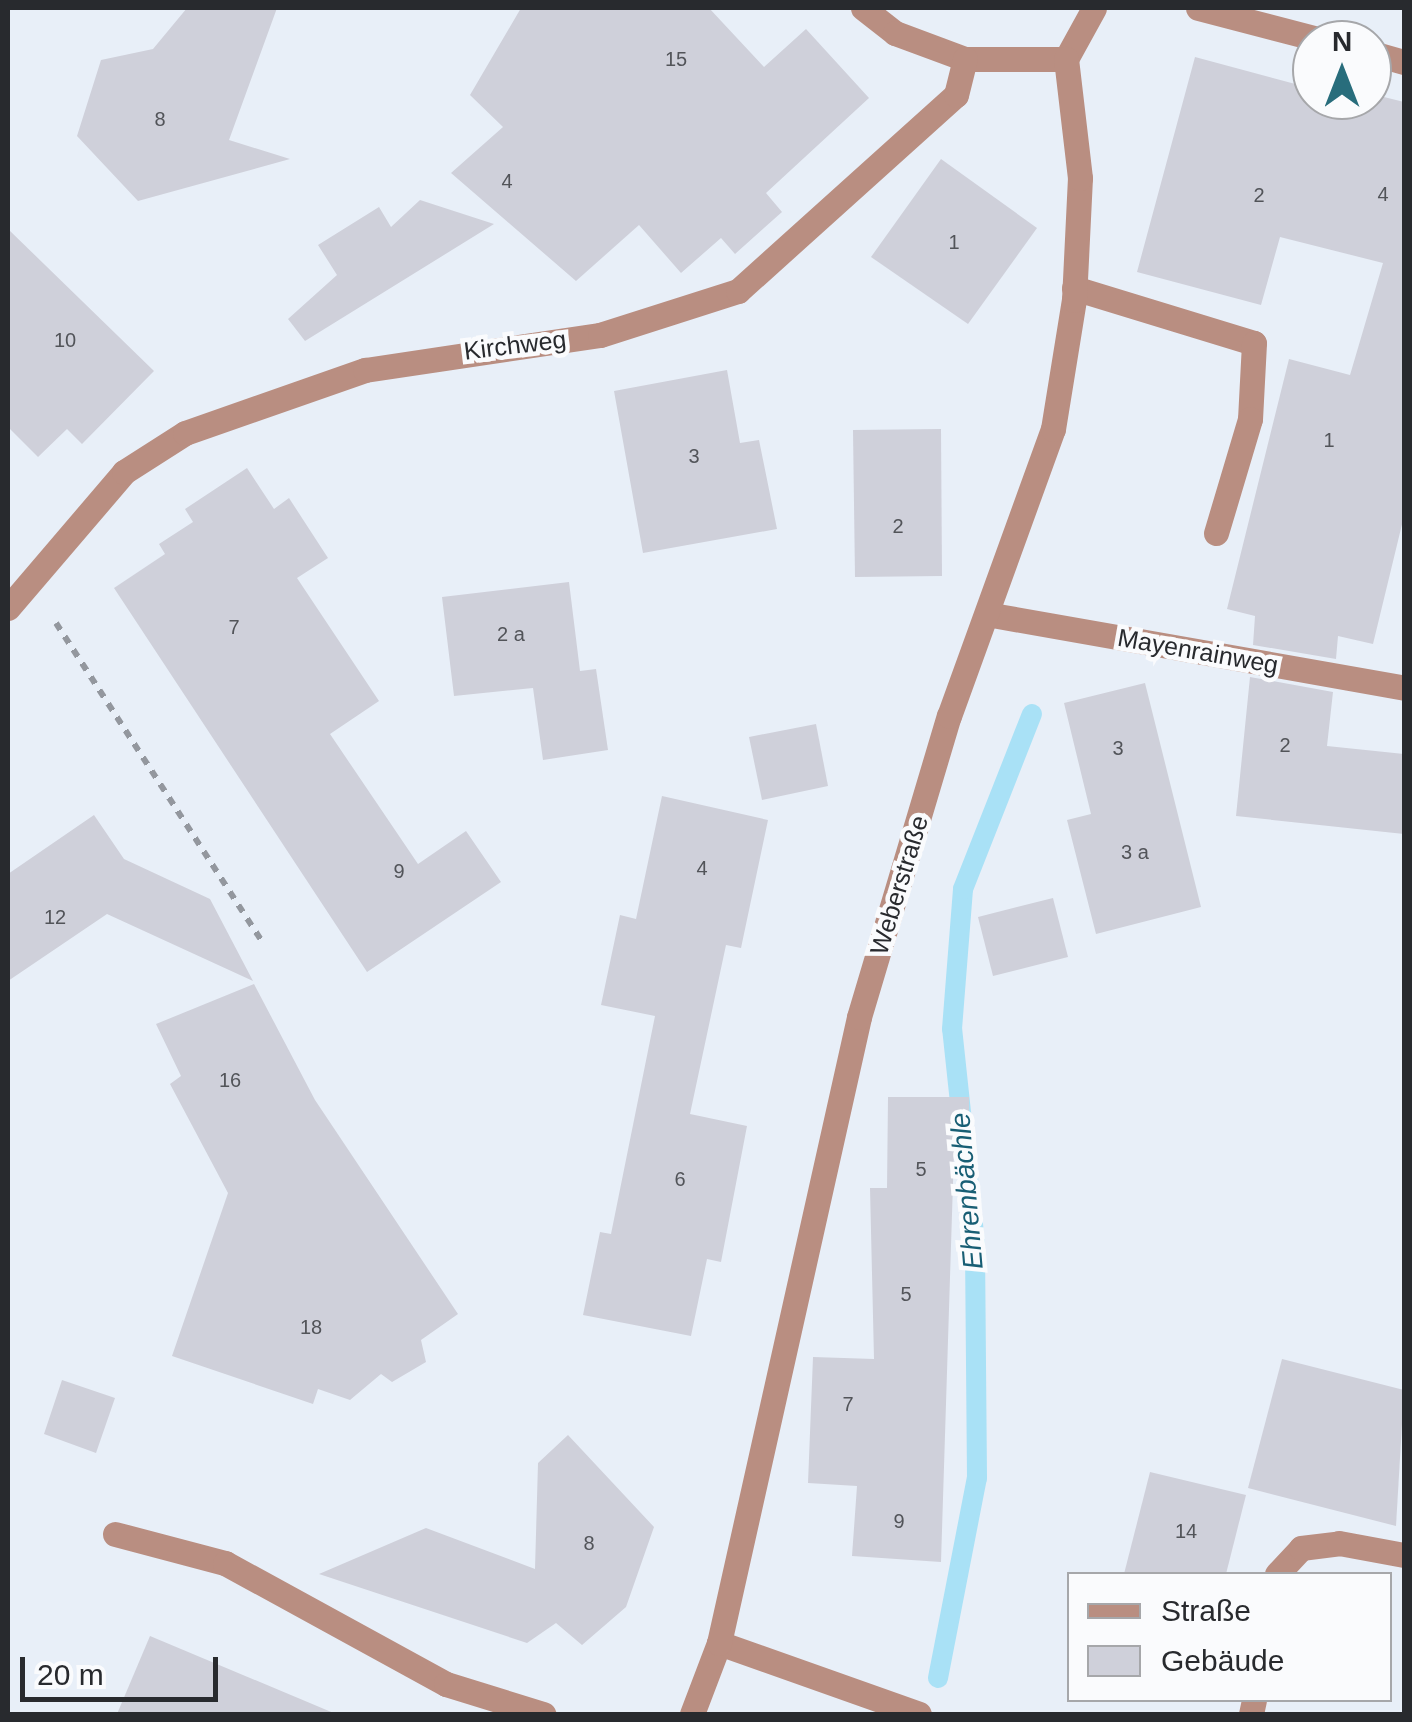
<!DOCTYPE html>
<html>
<head>
<meta charset="utf-8">
<style>
  body { margin:0 }
  #map { position:relative; width:1412px; height:1722px; overflow:hidden; background:#e8eff8; font-family:Helvetica,sans-serif }
  div>[style] { position:absolute }
  .stream>* { height:20px; margin:-10px; padding:0 10px; transform-origin:10px; border-radius:10px; background:#a9e1f6 }
  .building>* { inset:0; background:#cfd0da }
  .path>* { height:6px; margin-top:-3px; transform-origin:0; background:repeating-linear-gradient(90deg,#93979e 0 8px,transparent 0 16px) }
  .lane>* { height:25px; margin:-12.5px; padding:0 12.5px; transform-origin:12.5px; border-radius:12.5px; background:#b98e81 }
  .street>* { height:25px; margin:-12.5px; padding:0 12.5px; transform-origin:12.5px; border-radius:12.5px; background:#b98e81 }
  span { translate:-50% -50%; white-space:nowrap; text-align:center; line-height:1.15; -webkit-text-stroke:9px #fafbfd; paint-order:stroke }
  .number-label { font-size:20px; color:#525459 }
  .number-label span { -webkit-text-stroke-width:0 }
  .street-label { font-size:25px; color:#282a2e }
  .water-label { font-size:28px; color:#185e74; font-style:italic }
  .frame { position:absolute; inset:0; border:10px solid #282a2e; pointer-events:none }
  .legend { position:absolute; left:1067px; top:1572px; width:325px; height:130px; box-sizing:border-box; background:#fafbfd; border:2px solid #a6a7aa; margin:0; padding:12px 18px; list-style:none; font-size:30px; color:#282a2e }
  .legend li { display:flex; align-items:center; gap:20px; height:50px }
  .legend b { width:50px; border:2px solid #a6a7aa }
  .north { position:absolute; left:1292px; top:20px; width:100px; height:100px; box-sizing:border-box; background:#fafbfd; border:2px solid #a6a7aa; border-radius:50%; rotate:0deg; font-size:28px; font-weight:700; line-height:40px; text-align:center; color:#282a2e }
  .north::after { content:''; display:block; margin:auto; width:35px; height:45px; background:#286d7c; clip-path:polygon(50% 0,100% 100%,50% 72%,0 100%) }
  .scale { position:absolute; left:20px; top:1657px; width:198px; height:45px; box-sizing:border-box; border:5px solid #282a2e; border-top:0; padding-left:12px; font-size:30px; line-height:35px; white-space:nowrap; color:#282a2e; -webkit-text-stroke:8px #fafbfd; paint-order:stroke }
</style>
</head>
<body>
<div id="map">
  <div class="stream">
    <div style="left:938px;top:1678px;width:204px;rotate:-79deg"></div>
    <div style="left:977px;top:1478px;width:235px;rotate:-90.5deg"></div>
    <div style="left:975px;top:1243px;width:215px;rotate:-96.1deg"></div>
    <div style="left:952px;top:1029px;width:140px;rotate:-85.5deg"></div>
    <div style="left:963px;top:889px;width:188px;rotate:-68.5deg"></div>
  </div>
  <div class="building">
    <div style="clip-path:polygon(187px 8px,277px 8px,229px 140px,290px 159px,138px 201px,77px 136px,101px 60px,153px 49px)"></div>
    <div style="clip-path:polygon(521px 8px,709px 8px,764px 67px,806px 29px,869px 98px,766px 193px,782px 212px,735px 254px,721px 238px,681px 273px,639px 225px,576px 281px,451px 173px,503px 127px,470px 95px)"></div>
    <div style="clip-path:polygon(1195px 57px,1299px 85px,1302px 75px,1312px 78px,1312px 100px,1372px 94px,1404px 102px,1404px 516px,1373px 644px,1338px 636px,1336px 659px,1253px 645px,1255px 616px,1227px 609px,1289px 359px,1350px 375px,1383px 263px,1280px 237px,1261px 305px,1137px 272px)"></div>
    <div style="clip-path:polygon(941px 159px,1037px 228px,968px 324px,871px 257px)"></div>
    <div style="clip-path:polygon(420px 200px,494px 224px,305px 341px,288px 319px,337px 275px,318px 245px,379px 207px,391px 227px)"></div>
    <div style="clip-path:polygon(8px 229px,154px 371px,82px 444px,67px 429px,38px 457px,8px 427px)"></div>
    <div style="clip-path:polygon(727px 370px,740px 443px,759px 440px,777px 529px,643px 553px,614px 391px)"></div>
    <div style="clip-path:polygon(941px 429px,942px 576px,855px 577px,853px 430px)"></div>
    <div style="clip-path:polygon(247px 468px,274px 509px,289px 498px,328px 558px,297px 578px,379px 701px,330px 734px,418px 864px,466px 831px,501px 882px,367px 972px,114px 588px,165px 554px,159px 544px,193px 522px,185px 509px)"></div>
    <div style="clip-path:polygon(569px 582px,580px 671px,596px 669px,608px 750px,543px 760px,533px 688px,454px 696px,442px 597px)"></div>
    <div style="clip-path:polygon(1250px 677px,1333px 692px,1327px 746px,1404px 754px,1404px 834px,1236px 816px)"></div>
    <div style="clip-path:polygon(1145px 683px,1201px 907px,1096px 934px,1067px 820px,1091px 814px,1064px 703px)"></div>
    <div style="clip-path:polygon(816px 724px,828px 786px,762px 800px,749px 737px)"></div>
    <div style="clip-path:polygon(662px 796px,768px 820px,741px 948px,726px 945px,690px 1114px,747px 1126px,721px 1262px,707px 1259px,691px 1336px,583px 1315px,600px 1232px,611px 1234px,655px 1016px,601px 1005px,620px 915px,636px 919px)"></div>
    <div style="clip-path:polygon(94px 815px,124px 859px,210px 899px,253px 981px,107px 914px,8px 981px,8px 874px)"></div>
    <div style="clip-path:polygon(1053px 898px,1068px 957px,993px 976px,978px 917px)"></div>
    <div style="clip-path:polygon(254px 984px,315px 1100px,458px 1314px,421px 1340px,426px 1362px,392px 1382px,381px 1374px,350px 1400px,318px 1389px,313px 1404px,172px 1356px,228px 1193px,170px 1084px,181px 1076px,156px 1024px)"></div>
    <div style="clip-path:polygon(888px 1097px,969px 1097px,969px 1151px,954px 1151px,941px 1562px,852px 1556px,857px 1486px,808px 1483px,813px 1357px,874px 1359px,870px 1188px,887px 1188px)"></div>
    <div style="clip-path:polygon(1282px 1359px,1404px 1390px,1396px 1526px,1248px 1488px)"></div>
    <div style="clip-path:polygon(62px 1380px,115px 1398px,96px 1453px,44px 1434px)"></div>
    <div style="clip-path:polygon(568px 1435px,654px 1527px,626px 1607px,582px 1645px,556px 1623px,527px 1643px,319px 1574px,426px 1528px,535px 1569px,538px 1463px)"></div>
    <div style="clip-path:polygon(1150px 1472px,1246px 1495px,1226px 1574px,1124px 1574px)"></div>
    <div style="clip-path:polygon(150px 1636px,336px 1714px,117px 1714px)"></div>
  </div>
  <div class="path">
    <div style="left:56px;top:623px;width:381px;rotate:57.1deg"></div>
  </div>
  <div class="lane">
    <div style="left:1074px;top:288px;width:188px;rotate:17deg"></div>
    <div style="left:1254px;top:343px;width:76px;rotate:93deg"></div>
    <div style="left:1250px;top:419px;width:119px;rotate:106.6deg"></div>
    <div style="left:8px;top:608px;width:179px;rotate:-49.5deg"></div>
    <div style="left:124px;top:472px;width:72px;rotate:-32.6deg"></div>
    <div style="left:185px;top:433px;width:191px;rotate:-19.3deg"></div>
    <div style="left:365px;top:370px;width:238px;rotate:-8.5deg"></div>
    <div style="left:600px;top:335px;width:145px;rotate:-17.7deg"></div>
    <div style="left:1277px;top:1574px;width:35px;rotate:-47deg"></div>
    <div style="left:1301px;top:1548px;width:38px;rotate:-7deg"></div>
    <div style="left:1339px;top:1543px;width:66px;rotate:10.5deg"></div>
    <div style="left:1251px;top:1714px;width:14px;rotate:-78deg"></div>
  </div>
  <div class="street">
    <div style="left:863px;top:8px;width:41px;rotate:38deg"></div>
    <div style="left:895px;top:33px;width:75px;rotate:20.4deg"></div>
    <div style="left:965px;top:59px;width:101px"></div>
    <div style="left:1198px;top:8px;width:128px;rotate:14.5deg"></div>
    <div style="left:1372px;top:53px;width:33px;rotate:16deg"></div>
    <div style="left:1066px;top:59px;width:58px;rotate:-61.2deg"></div>
    <div style="left:738px;top:291px;width:293px;rotate:-42deg"></div>
    <div style="left:956px;top:95px;width:37px;rotate:-76deg"></div>
    <div style="left:992px;top:615px;width:418px;rotate:10deg"></div>
    <div style="left:115px;top:1534px;width:114px;rotate:14.8deg"></div>
    <div style="left:225px;top:1563px;width:252px;rotate:28.7deg"></div>
    <div style="left:446px;top:1684px;width:102px;rotate:17.2deg"></div>
    <div style="left:719px;top:1643px;width:212px;rotate:19.5deg"></div>
    <div style="left:692px;top:1714px;width:76px;rotate:-69.2deg"></div>
    <div style="left:719px;top:1643px;width:641px;rotate:-77.39deg"></div>
    <div style="left:859px;top:1017px;width:314px;rotate:-73.4deg"></div>
    <div style="left:949px;top:716px;width:305px;rotate:-70.1deg"></div>
    <div style="left:1053px;top:429px;width:131px;rotate:-80.8deg"></div>
    <div style="left:1074px;top:300px;width:122px;rotate:-87.2deg"></div>
    <div style="left:1080px;top:178px;width:120px;rotate:-96.7deg"></div>
  </div>
  <div class="number-label">
    <span style="left:676px;top:59px">15</span>
    <span style="left:160px;top:119px">8</span>
    <span style="left:507px;top:181px">4</span>
    <span style="left:1383px;top:194px">4</span>
    <span style="left:1259px;top:195px">2</span>
    <span style="left:954px;top:242px">1</span>
    <span style="left:65px;top:340px">10</span>
    <span style="left:1329px;top:440px">1</span>
    <span style="left:694px;top:456px">3</span>
    <span style="left:898px;top:526px">2</span>
    <span style="left:234px;top:627px">7</span>
    <span style="left:511px;top:634px">2 a</span>
    <span style="left:1285px;top:745px">2</span>
    <span style="left:1118px;top:748px">3</span>
    <span style="left:1135px;top:852px">3 a</span>
    <span style="left:702px;top:868px">4</span>
    <span style="left:399px;top:871px">9</span>
    <span style="left:55px;top:917px">12</span>
    <span style="left:230px;top:1080px">16</span>
    <span style="left:921px;top:1169px">5</span>
    <span style="left:680px;top:1179px">6</span>
    <span style="left:906px;top:1294px">5</span>
    <span style="left:311px;top:1327px">18</span>
    <span style="left:848px;top:1404px">7</span>
    <span style="left:899px;top:1521px">9</span>
    <span style="left:1186px;top:1531px">14</span>
    <span style="left:589px;top:1543px">8</span>
  </div>
  <div class="street-label">
    <span style="left:515px;top:345px;rotate:-7deg">Kirchweg</span>
    <span style="left:1198px;top:651px;rotate:10deg">Mayenrainweg</span>
    <span style="left:899px;top:885px;rotate:-73deg">Weberstraße</span>
  </div>
  <div class="water-label">
    <span style="left:967px;top:1191px;rotate:-95deg">Ehrenbächle</span>
  </div>
  <div class="frame"></div>
  <ul class="legend">
  <li><b style="height:12px;background:#b98e81"></b>Straße</li>
  <li><b style="height:28px;background:#cfd0da"></b>Gebäude</li>
  </ul>
  <div class="north">N</div>
  <div class="scale">20 m</div>
</div>
</body>
</html>
